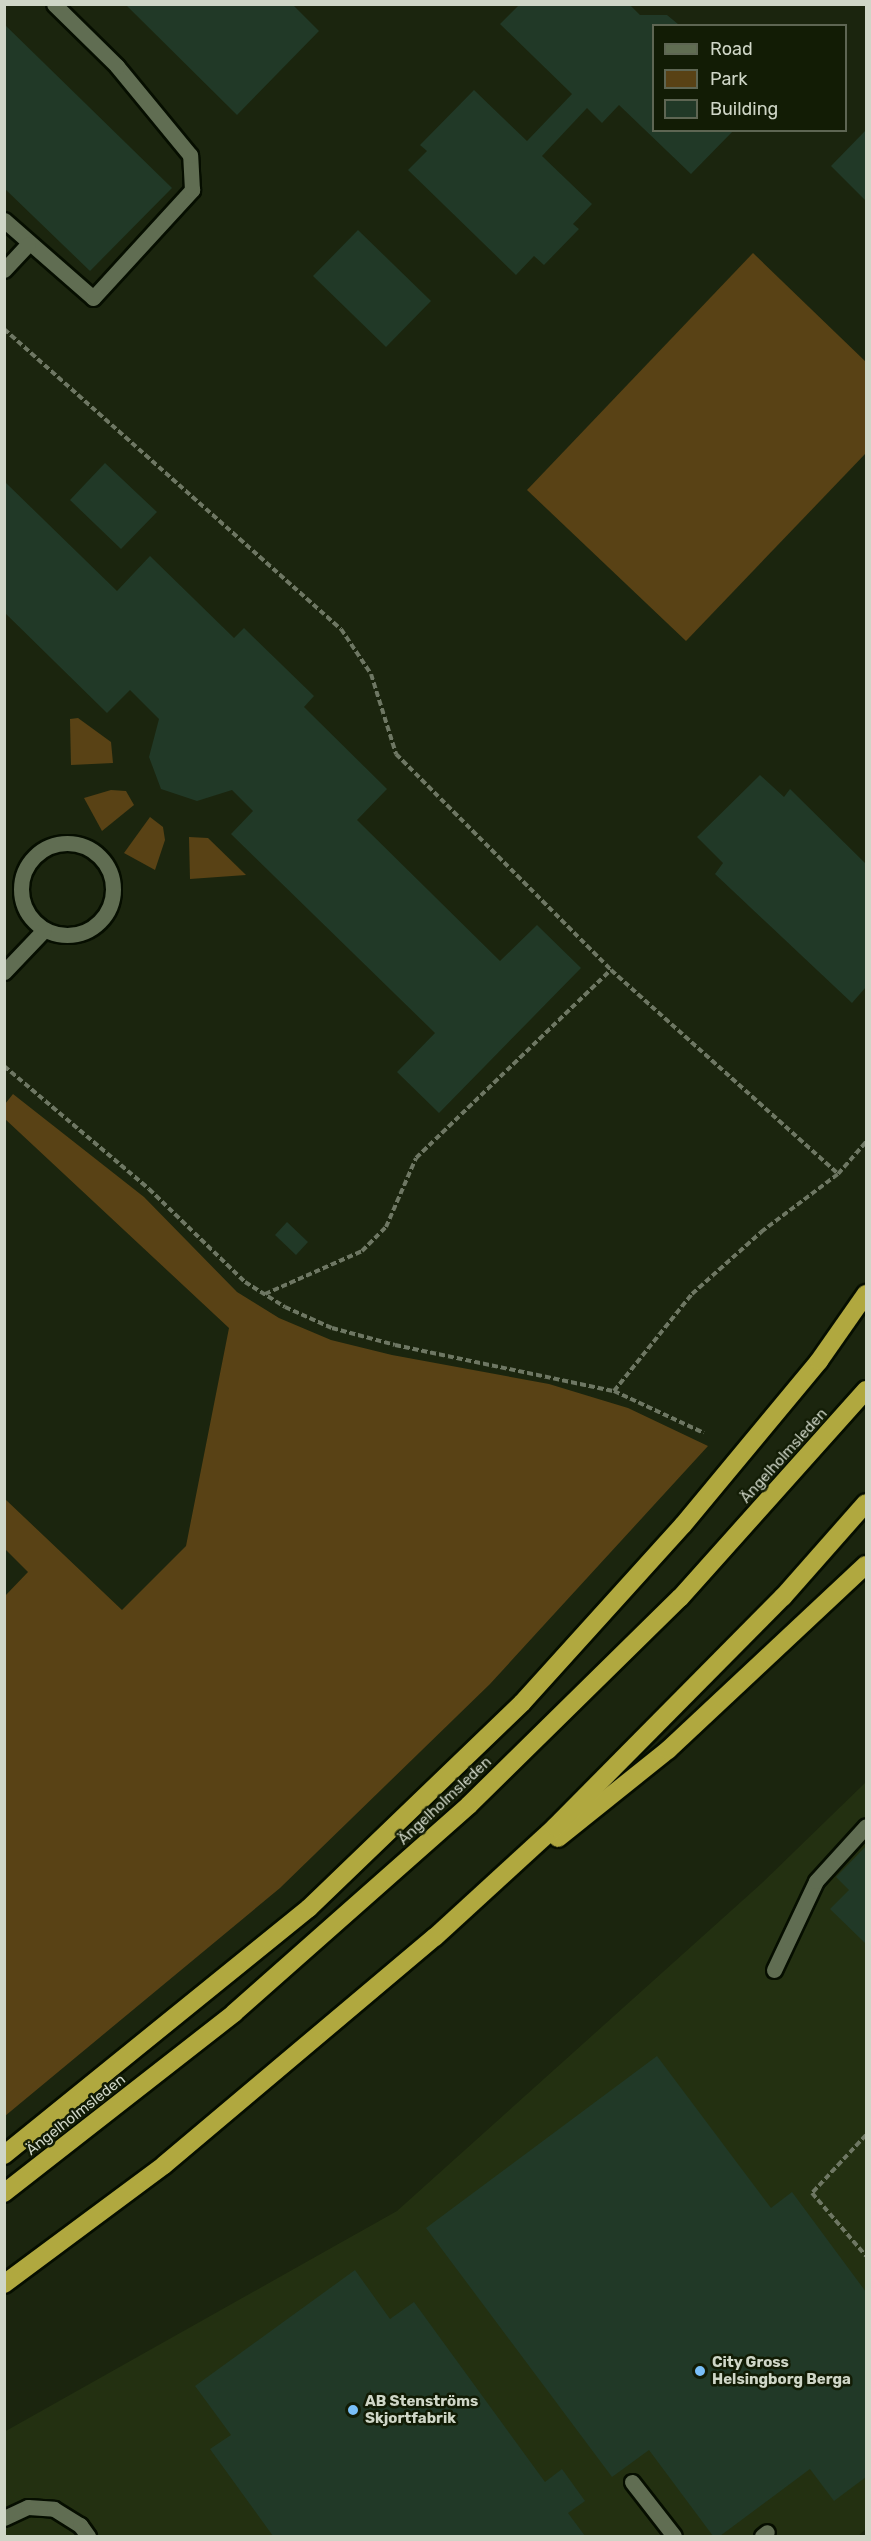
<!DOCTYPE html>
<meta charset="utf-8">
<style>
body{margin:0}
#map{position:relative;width:871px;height:2541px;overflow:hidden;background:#1b250e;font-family:Rubik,sans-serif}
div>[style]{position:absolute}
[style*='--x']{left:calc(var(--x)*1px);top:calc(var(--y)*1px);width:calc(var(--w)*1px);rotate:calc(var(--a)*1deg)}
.built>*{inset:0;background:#233011}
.green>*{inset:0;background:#594215}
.building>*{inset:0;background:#213927}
.path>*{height:4px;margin-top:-2px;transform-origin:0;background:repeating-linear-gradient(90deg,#6e7763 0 6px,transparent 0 9px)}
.roads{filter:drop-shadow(2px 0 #060e00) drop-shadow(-2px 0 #060e00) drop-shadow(0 2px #060e00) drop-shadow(0 -2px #060e00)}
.minor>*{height:15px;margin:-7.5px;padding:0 7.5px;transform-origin:7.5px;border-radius:7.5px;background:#606d52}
.minor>.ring{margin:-7.5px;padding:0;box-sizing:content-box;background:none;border:15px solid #606d52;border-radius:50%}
.highway>*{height:18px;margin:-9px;padding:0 9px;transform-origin:9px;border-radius:9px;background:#b0a83f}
.dots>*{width:16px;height:16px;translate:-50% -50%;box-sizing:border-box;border:3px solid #121c05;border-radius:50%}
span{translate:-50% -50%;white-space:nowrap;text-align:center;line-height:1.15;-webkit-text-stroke:5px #121c05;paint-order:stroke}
.street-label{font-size:15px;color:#cfd6c7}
.poi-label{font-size:15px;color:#cfd6c7;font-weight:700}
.left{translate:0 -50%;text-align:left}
.frame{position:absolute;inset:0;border:6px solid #cfd6c7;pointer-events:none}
.legend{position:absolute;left:652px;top:24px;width:195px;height:108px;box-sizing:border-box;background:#121c05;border:2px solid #5e6653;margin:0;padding:8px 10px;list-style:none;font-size:18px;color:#cfd6c7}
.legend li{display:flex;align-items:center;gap:12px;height:30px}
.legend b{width:30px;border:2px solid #5e6653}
</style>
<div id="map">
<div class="built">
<i style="clip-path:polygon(866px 1782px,866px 2529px,858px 2536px,5px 2536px,4px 2432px,397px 2211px,762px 1883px)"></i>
</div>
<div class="green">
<i style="clip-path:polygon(753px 253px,866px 362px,866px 453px,686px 641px,527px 490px)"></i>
<i style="clip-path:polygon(78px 718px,111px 742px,113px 763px,71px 765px,70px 719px)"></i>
<i style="clip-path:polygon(111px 790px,126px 791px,134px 805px,102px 831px,84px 798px)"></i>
<i style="clip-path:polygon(150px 817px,163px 827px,165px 840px,155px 870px,124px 853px)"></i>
<i style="clip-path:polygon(189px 837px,208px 838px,246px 875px,190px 879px)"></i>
<i style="clip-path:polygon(13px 1094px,144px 1197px,237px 1292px,279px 1318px,331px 1340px,392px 1355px,549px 1384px,628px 1408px,708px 1446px,490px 1684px,280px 1888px,5px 2116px,4px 1597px,28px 1572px,5px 1549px,5px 1499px,122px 1610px,186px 1546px,229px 1328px,5px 1119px,5px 1104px)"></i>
</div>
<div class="building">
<i style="clip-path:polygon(125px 4px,292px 4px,319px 31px,237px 115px)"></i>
<i style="clip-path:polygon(520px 4px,629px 4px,640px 15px,667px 15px,678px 24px,654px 26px,654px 130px,734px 130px,691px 174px,619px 105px,602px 123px,587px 108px,542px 156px,592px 204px,573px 224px,579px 229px,544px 265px,534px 256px,516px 275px,408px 170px,427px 151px,420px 145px,474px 90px,527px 141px,572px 94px,500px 24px)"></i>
<i style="clip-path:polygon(4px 24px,172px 188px,90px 271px,4px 188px)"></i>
<i style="clip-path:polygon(866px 130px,866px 201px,831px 166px)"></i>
<i style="clip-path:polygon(358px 230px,431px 301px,386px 347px,313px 276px)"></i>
<i style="clip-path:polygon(105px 463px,157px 512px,121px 549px,70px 500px)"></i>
<i style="clip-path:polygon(4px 481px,117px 591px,150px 556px,234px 638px,244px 628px,314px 696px,304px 707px,387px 789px,357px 820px,500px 961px,537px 925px,581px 968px,439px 1113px,397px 1072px,435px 1033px,231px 834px,253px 811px,232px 790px,197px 801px,161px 789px,149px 757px,159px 719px,130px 690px,107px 713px,4px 612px)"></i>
<i style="clip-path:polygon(760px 775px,784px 797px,790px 789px,866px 864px,866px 987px,852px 1003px,715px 874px,723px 863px,697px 837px)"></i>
<i style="clip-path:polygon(287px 1222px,308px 1242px,296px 1255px,275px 1235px)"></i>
<i style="clip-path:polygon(866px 1846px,866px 1944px,830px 1909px,849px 1890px,836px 1877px)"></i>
<i style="clip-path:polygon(657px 2056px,771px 2208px,792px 2192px,866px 2292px,866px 2477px,834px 2501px,810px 2469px,720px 2536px,713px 2536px,649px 2450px,612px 2477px,426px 2228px)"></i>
<i style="clip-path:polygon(355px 2270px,390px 2319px,414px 2302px,545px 2482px,562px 2469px,585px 2501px,568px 2513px,585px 2536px,273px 2536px,210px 2449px,231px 2435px,195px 2386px)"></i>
</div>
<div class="path">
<i style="--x:4;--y:329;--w:451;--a:41.7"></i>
<i style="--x:341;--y:629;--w:54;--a:56.3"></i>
<i style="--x:371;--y:674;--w:84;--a:72.6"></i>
<i style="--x:396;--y:754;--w:305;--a:45.1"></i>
<i style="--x:611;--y:970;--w:305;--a:41.9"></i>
<i style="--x:4;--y:1066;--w:190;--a:40.3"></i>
<i style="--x:149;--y:1189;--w:134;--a:44.1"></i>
<i style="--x:245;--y:1282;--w:47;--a:32"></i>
<i style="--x:285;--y:1307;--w:51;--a:24.1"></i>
<i style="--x:332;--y:1328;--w:65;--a:15.1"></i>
<i style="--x:395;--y:1345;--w:224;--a:11.9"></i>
<i style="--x:614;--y:1391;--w:99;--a:25"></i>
<i style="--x:265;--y:1294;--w:106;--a:-23.9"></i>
<i style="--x:362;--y:1251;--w:34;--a:-45"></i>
<i style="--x:386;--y:1227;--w:75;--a:-66.5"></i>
<i style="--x:416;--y:1158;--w:271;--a:-44"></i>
<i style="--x:614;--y:1391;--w:124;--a:-51.2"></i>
<i style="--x:692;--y:1294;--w:93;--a:-41.9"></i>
<i style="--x:761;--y:1232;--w:96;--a:-37"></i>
<i style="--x:838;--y:1174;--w:43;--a:-48.8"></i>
<i style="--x:866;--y:2135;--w:79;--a:133"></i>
<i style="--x:812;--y:2193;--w:83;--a:49.4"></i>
</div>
<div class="roads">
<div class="minor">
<i style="--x:4;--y:220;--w:118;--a:41.2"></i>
<i style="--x:93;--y:298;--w:147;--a:-47.5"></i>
<i style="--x:192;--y:190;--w:35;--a:-93"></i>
<i style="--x:190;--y:155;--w:115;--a:-129.4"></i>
<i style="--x:117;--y:66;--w:88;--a:-135.5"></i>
<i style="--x:4;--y:270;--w:35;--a:-47"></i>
<i class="ring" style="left:21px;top:843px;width:77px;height:77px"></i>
<i style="--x:4;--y:972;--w:58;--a:-46.4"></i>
<i style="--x:774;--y:1970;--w:98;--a:-64.7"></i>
<i style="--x:816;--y:1881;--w:74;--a:-47.7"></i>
<i style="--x:632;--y:2482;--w:68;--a:52.1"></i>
<i style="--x:4;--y:2518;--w:26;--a:-25"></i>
<i style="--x:28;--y:2507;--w:26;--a:4"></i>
<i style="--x:54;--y:2509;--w:31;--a:32"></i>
<i style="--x:80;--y:2525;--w:14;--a:54"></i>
<i style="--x:762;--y:2536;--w:6;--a:-39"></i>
</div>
<div class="highway">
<i style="--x:558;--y:1838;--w:141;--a:-38.7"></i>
<i style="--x:668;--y:1750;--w:271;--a:-43.1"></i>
<i style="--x:4;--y:2155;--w:392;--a:-39"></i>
<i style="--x:309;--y:1908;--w:296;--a:-43.9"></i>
<i style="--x:522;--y:1703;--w:240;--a:-47.9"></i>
<i style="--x:683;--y:1525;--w:213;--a:-50.3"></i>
<i style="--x:819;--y:1361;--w:82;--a:-55"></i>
<i style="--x:4;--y:2193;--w:292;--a:-38"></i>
<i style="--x:234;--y:2013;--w:314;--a:-41.5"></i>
<i style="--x:469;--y:1805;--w:296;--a:-44.5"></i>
<i style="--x:680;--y:1598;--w:279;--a:-48.2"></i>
<i style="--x:4;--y:2284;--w:199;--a:-36.6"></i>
<i style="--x:164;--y:2165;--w:354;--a:-40.1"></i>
<i style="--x:435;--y:1937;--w:163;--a:-42.5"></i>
<i style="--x:555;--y:1827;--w:324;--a:-45.3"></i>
<i style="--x:783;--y:1597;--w:125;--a:-48.6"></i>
</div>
</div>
<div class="dots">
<i style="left:700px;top:2371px;background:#79bff8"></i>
<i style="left:353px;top:2410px;background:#79bff8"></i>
</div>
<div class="street-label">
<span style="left:784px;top:1456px;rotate:-48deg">Ängelholmsleden</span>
<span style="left:445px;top:1801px;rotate:-43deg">Ängelholmsleden</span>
<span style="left:76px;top:2115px;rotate:-38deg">Ängelholmsleden</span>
</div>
<div class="poi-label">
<span class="left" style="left:712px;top:2371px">City Gross<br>Helsingborg Berga</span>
<span class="left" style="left:365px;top:2410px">AB Stenströms<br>Skjortfabrik</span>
</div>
<div class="frame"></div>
<ul class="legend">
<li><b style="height:8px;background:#606d52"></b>Road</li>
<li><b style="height:16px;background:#594215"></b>Park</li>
<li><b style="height:16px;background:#213927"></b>Building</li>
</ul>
</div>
